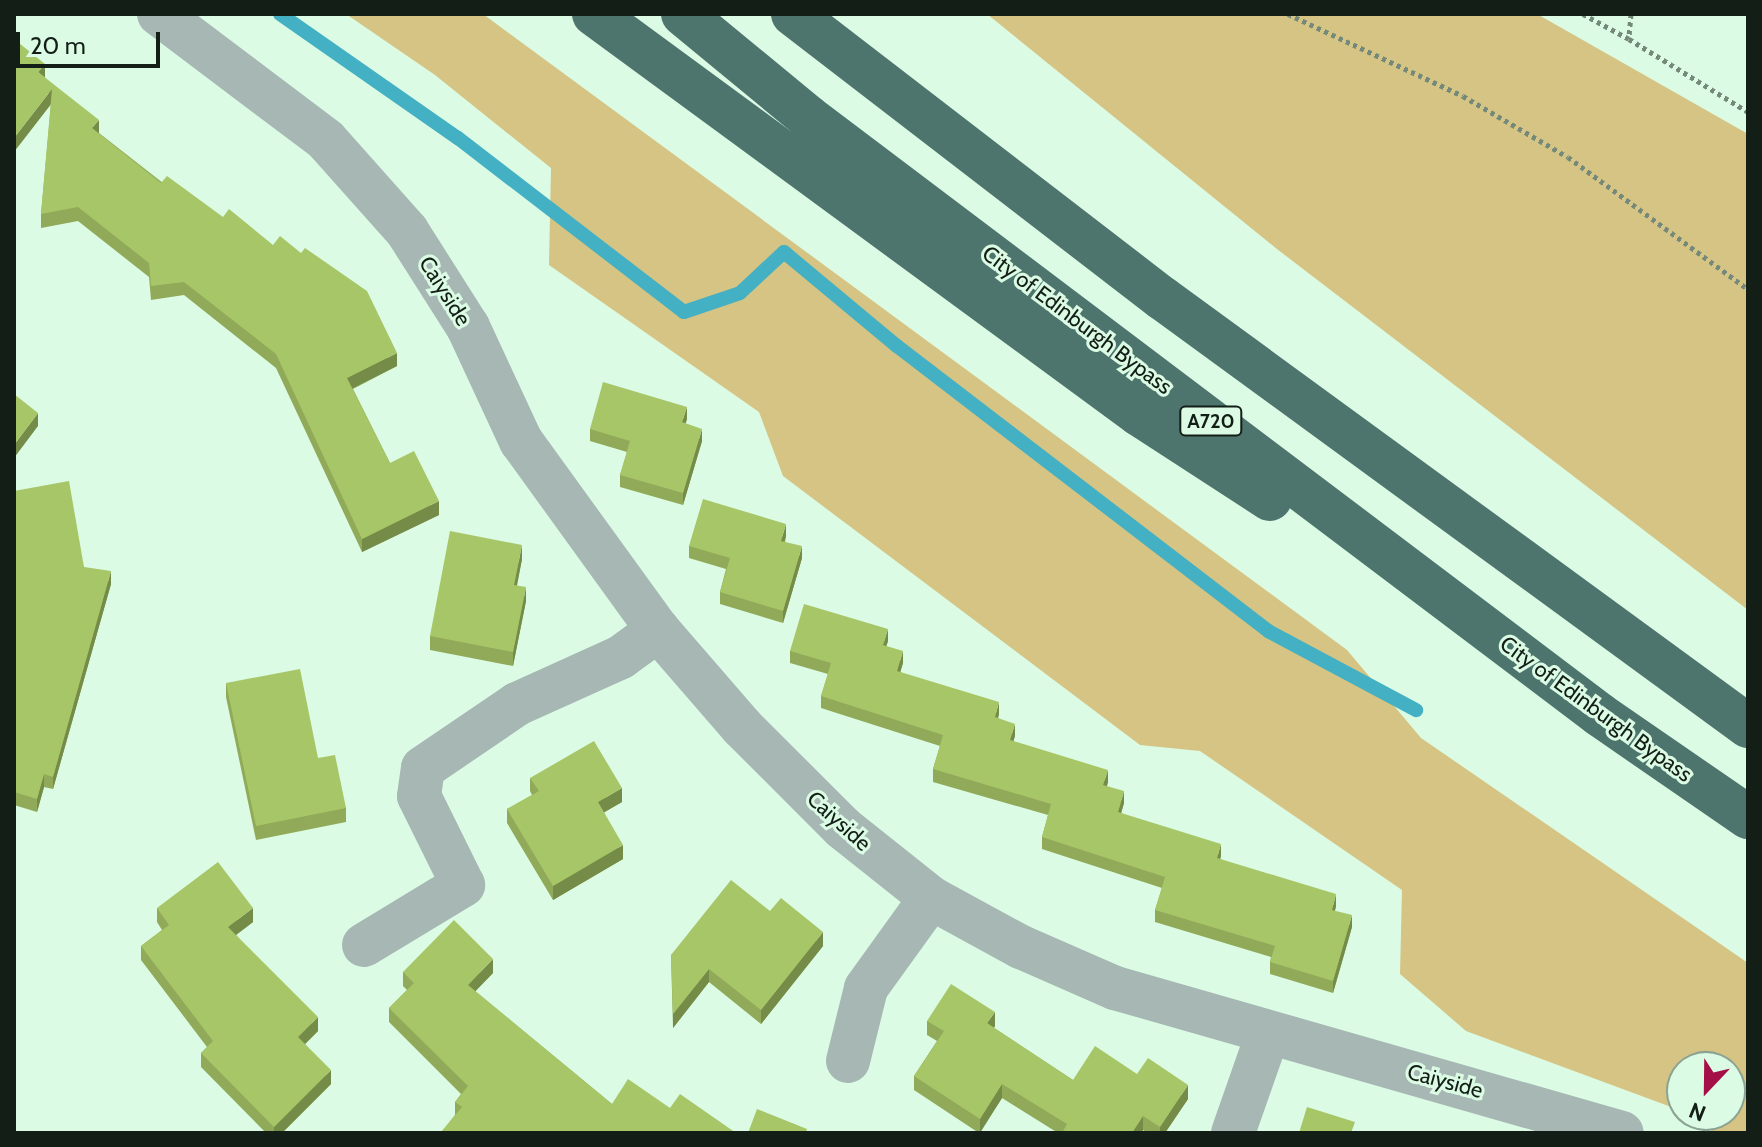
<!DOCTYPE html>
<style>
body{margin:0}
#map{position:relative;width:1762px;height:1147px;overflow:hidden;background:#dbfbe4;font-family:Cabin,sans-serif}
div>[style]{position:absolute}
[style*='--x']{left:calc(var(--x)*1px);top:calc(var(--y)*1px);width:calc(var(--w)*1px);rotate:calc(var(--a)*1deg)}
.green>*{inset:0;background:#d5c483}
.stream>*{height:14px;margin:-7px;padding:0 7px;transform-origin:7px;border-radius:7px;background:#43b0c4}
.path>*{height:5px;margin-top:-2.5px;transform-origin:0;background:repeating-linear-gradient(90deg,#74897a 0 4px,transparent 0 8px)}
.street>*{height:44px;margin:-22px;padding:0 22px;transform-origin:22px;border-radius:22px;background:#a6b7b4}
.highway>*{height:44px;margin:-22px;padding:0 22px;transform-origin:22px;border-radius:22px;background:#4e746e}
.wall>*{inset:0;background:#90aa59}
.shaded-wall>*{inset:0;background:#758b48}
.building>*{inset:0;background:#a7c667}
span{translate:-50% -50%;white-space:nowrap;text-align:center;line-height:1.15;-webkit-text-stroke:6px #dbfbe4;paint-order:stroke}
.shield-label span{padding:2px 6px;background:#dbfbe4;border:2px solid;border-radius:6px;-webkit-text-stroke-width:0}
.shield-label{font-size:20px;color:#131e16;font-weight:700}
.street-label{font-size:22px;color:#131e16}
.frame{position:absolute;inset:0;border:16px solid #131e16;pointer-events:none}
.north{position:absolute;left:1666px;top:1051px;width:80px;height:80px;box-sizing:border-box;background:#dbfbe4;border:2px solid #8ba392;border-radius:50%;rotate:202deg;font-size:22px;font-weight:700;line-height:32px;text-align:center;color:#131e16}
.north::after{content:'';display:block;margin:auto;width:28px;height:36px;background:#a50f48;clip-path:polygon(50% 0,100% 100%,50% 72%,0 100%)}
.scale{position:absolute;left:16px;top:32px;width:144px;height:36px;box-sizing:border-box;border:4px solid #131e16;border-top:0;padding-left:10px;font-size:24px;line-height:28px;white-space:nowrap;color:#131e16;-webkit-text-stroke:6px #dbfbe4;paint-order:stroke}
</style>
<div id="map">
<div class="green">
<i style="clip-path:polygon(346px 14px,483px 14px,1347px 650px,1421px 738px,1748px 963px,1748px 1133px,1715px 1133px,1688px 1115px,1730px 1115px,1730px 1067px,1682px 1067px,1682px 1111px,1466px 1031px,1400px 974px,1402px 890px,1200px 751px,1140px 745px,783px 476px,759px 412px,549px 265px,551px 168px,435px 75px)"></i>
<i style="clip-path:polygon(987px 14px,1537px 14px,1748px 134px,1748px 610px,1277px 249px)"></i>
</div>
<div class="stream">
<i style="--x:280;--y:14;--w:217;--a:34.9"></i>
<i style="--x:458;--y:138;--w:285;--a:37.6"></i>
<i style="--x:684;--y:312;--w:59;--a:-18.7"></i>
<i style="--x:740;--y:293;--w:60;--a:-43"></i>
<i style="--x:784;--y:252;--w:147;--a:39.8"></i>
<i style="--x:897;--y:346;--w:468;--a:37.5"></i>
<i style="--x:1268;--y:631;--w:168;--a:28.1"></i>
</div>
<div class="path">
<i style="--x:1288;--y:14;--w:193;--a:25.1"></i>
<i style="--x:1463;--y:96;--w:121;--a:30.2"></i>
<i style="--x:1568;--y:157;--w:223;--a:36.3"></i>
<i style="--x:1583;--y:14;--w:52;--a:28.5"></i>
<i style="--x:1631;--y:14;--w:25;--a:95"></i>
<i style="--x:1629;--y:39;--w:140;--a:31.5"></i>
</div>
<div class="street">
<i style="--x:159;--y:14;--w:209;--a:37"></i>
<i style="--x:326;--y:140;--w:122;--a:48.3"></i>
<i style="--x:407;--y:231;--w:114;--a:57.6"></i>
<i style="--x:468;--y:327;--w:126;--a:65.1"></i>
<i style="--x:521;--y:441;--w:233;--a:54.1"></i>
<i style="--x:658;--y:630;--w:128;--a:49.1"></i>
<i style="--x:742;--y:727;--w:143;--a:45"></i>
<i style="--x:843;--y:828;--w:112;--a:38.5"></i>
<i style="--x:931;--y:898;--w:102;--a:28.6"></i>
<i style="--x:1021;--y:947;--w:103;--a:23.6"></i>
<i style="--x:1115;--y:988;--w:527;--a:15.96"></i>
<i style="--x:364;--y:945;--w:116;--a:-31.2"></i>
<i style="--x:463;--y:885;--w:99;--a:-116.3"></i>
<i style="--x:419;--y:796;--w:28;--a:-82"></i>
<i style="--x:423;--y:768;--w:114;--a:-34.2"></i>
<i style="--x:517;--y:704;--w:114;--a:-24.3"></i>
<i style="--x:621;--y:657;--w:46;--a:-36.1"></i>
<i style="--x:848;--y:1061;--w:75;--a:-76.1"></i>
<i style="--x:866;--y:988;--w:111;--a:-54.2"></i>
<i style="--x:1233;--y:1133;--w:106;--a:-70.7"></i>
</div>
<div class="highway">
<i style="--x:594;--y:14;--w:676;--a:36.28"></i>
<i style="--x:1139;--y:414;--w:156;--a:33"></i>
<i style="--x:683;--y:14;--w:162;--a:39.5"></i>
<i style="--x:808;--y:117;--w:992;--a:37.05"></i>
<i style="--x:1600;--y:715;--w:180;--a:34.6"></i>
<i style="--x:793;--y:14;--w:466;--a:37.6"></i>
<i style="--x:1162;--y:298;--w:726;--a:36.14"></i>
</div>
<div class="wall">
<i style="clip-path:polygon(45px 78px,99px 133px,397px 366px,353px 389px,390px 463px,439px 515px,362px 552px,276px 368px,184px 295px,151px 300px,149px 277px,78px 221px,41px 228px,41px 214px,51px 105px)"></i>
<i style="clip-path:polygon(687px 419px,685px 424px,702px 441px,683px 505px,620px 487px,620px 475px,627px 452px,590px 441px,590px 429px)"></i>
<i style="clip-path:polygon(14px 491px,84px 567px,111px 584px,53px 789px,44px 787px,37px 812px,14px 805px)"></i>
<i style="clip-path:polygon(786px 536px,785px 542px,802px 558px,783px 623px,720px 604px,720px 592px,726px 569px,689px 558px,689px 546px)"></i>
<i style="clip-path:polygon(522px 559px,517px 586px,526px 601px,513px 666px,430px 650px,430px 636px)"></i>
<i style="clip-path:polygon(888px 641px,886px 646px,903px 663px,900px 672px,999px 714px,998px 718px,1015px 736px,1013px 741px,1108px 782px,1107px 786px,1124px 803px,1121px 813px,1221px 856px,1220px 859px,1336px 906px,1335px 911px,1352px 927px,1333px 993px,1270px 974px,1270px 962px,1271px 957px,1155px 922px,1155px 910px,1162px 888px,1042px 849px,1042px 837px,1048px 815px,933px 782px,933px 769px,940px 746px,821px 708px,821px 696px,828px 674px,790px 663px,790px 651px)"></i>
<i style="clip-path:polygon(226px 683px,318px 758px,346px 808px,346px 822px,256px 840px,226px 697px)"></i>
<i style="clip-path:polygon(530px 778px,622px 802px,604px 812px,623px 859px,553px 900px,507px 823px,507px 809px,532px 795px,530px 791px)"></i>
<i style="clip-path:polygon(157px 908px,253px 922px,236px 935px,318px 1031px,305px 1044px,331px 1084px,282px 1133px,266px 1133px,201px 1067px,201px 1053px,207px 1047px,141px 960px,141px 946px,162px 930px,157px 922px)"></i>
<i style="clip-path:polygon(770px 911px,823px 946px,761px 1024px,709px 982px,673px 1028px,671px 955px)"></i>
<i style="clip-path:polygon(403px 972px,493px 973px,475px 991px,612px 1104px,670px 1108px,736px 1133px,441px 1133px,455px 1115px,455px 1102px,461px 1094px,389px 1022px,389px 1008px,407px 990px,403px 986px)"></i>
<i style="clip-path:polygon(927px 1021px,995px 1026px,994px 1028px,1073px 1080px,1137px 1074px,1188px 1099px,1165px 1133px,1148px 1133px,1143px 1130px,1141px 1133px,1058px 1133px,1002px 1098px,979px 1133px,914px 1090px,914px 1076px,937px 1041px,927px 1035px)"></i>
</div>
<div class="shaded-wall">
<i style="clip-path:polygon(45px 64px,45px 78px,38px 72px)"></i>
<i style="clip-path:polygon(52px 89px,52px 103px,14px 152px,14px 138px)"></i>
<i style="clip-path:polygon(99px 120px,99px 134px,92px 128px)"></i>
<i style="clip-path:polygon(397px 353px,397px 366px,347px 391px,347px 378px)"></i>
<i style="clip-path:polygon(687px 407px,687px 419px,682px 435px,682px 422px)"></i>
<i style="clip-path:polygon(38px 413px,38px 426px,14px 458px,14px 445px)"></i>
<i style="clip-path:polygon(702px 429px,702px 441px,683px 505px,683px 493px)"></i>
<i style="clip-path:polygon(439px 501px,439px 515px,362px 552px,362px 539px)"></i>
<i style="clip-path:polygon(786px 524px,786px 536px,781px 553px,781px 541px)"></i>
<i style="clip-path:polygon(522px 545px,522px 559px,514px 599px,514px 585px)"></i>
<i style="clip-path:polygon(802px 546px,802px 558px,783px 623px,783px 611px)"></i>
<i style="clip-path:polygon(111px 571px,111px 584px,53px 789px,53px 777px)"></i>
<i style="clip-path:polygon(526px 587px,526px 601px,513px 666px,513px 652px)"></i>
<i style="clip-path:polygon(888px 629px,888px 641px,883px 657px,883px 645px)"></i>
<i style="clip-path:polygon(903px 651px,903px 663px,897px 683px,897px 671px)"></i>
<i style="clip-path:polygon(999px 702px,999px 714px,995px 729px,995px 717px)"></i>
<i style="clip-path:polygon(1015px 724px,1015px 736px,1010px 752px,1010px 740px)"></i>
<i style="clip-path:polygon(1108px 770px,1108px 782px,1103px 797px,1103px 785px)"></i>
<i style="clip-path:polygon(44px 774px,44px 787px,37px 812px,37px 799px)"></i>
<i style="clip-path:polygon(622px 788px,622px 802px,598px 816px,598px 802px)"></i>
<i style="clip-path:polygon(1124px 791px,1124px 803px,1118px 824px,1118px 812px)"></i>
<i style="clip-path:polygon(1221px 844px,1221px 856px,1217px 870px,1217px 858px)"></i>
<i style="clip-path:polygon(623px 845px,623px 859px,553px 900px,553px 886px)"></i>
<i style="clip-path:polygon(1336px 894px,1336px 906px,1332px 922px,1332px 910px)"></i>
<i style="clip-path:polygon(253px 908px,253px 922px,228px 941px,228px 927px)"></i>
<i style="clip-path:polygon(1352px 915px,1352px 927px,1333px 993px,1333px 981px)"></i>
<i style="clip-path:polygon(823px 932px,823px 946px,761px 1024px,761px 1010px)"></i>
<i style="clip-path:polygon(493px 959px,493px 973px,468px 999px,468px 985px)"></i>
<i style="clip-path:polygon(709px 969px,709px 982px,673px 1028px,673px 1014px)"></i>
<i style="clip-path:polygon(995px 1012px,995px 1026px,987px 1037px,987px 1023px)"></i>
<i style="clip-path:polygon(318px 1017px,318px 1031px,298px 1051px,298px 1037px)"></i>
<i style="clip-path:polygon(331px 1070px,331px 1084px,282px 1133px,274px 1133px,274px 1127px)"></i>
<i style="clip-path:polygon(1002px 1084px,1002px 1098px,980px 1133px,980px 1119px)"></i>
<i style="clip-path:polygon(1188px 1085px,1188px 1099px,1165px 1133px,1160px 1133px,1160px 1127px)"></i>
<i style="clip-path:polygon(1143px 1116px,1143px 1130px,1141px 1133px,1132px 1133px)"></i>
</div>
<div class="building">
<i style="clip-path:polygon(14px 39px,45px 64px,38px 72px,99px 120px,92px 128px,161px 183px,167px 176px,223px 217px,229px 209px,273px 245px,280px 236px,301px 253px,305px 248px,367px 291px,397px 353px,347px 378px,390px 463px,414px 451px,439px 501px,362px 539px,276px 354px,184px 282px,151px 286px,149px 263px,78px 207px,41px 214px,52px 89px,14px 138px)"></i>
<i style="clip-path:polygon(603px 382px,687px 407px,682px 422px,702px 429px,683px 493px,620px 475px,630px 441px,590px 429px)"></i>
<i style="clip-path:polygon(14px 394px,38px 413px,14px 445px)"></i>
<i style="clip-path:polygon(69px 481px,84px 567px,111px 571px,53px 777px,44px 774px,37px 799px,14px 792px,14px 491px)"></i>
<i style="clip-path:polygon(703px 499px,786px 524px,781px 541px,802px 546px,783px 611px,720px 592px,730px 558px,689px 546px)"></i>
<i style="clip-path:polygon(450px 531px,522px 545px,514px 585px,526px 587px,513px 652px,430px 636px)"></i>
<i style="clip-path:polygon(804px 604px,888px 629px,883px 645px,903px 651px,897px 671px,999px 702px,995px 717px,1015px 724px,1010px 740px,1108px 770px,1103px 785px,1124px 791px,1118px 812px,1221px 844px,1217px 858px,1336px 894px,1332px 910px,1352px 915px,1333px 981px,1270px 962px,1275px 946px,1155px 910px,1165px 877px,1042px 837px,1051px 804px,933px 769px,943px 735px,821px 696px,831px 663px,790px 651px)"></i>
<i style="clip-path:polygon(300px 669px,318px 758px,335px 755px,346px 808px,256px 826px,226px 683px)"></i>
<i style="clip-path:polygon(594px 741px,622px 788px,598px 802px,623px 845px,553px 886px,507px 809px,539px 791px,530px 778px)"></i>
<i style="clip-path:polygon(218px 862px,253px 908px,228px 927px,318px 1017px,298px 1037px,331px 1070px,274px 1127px,201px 1053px,213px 1041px,141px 946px,169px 925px,157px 908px)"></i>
<i style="clip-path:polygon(731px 880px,770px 911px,781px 898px,823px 932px,761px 1010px,709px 969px,673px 1014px,671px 955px)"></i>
<i style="clip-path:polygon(454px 920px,493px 959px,468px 985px,612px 1104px,628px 1079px,670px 1108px,680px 1094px,736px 1133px,442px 1133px,441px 1132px,462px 1107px,455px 1102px,468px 1086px,389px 1008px,414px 983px,403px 972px)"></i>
<i style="clip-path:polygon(951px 984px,995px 1012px,987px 1023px,1073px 1080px,1095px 1046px,1137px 1074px,1148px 1058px,1188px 1085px,1160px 1127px,1143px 1116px,1132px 1133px,1062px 1133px,1067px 1124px,1002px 1084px,980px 1119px,914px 1076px,944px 1031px,927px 1021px)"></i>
<i style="clip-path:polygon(1307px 1107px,1355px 1122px,1351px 1133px,1299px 1133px)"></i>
<i style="clip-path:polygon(757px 1109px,807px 1129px,806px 1133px,748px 1133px)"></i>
</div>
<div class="shield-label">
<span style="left:1211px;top:421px">A720</span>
</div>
<div class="street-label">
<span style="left:445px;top:291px;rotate:58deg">Caiyside</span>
<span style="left:1077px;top:320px;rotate:37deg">City of Edinburgh Bypass</span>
<span style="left:1596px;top:709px;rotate:36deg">City of Edinburgh Bypass</span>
<span style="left:839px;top:821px;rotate:42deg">Caiyside</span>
<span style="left:1445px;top:1081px;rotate:15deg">Caiyside</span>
</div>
<div class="frame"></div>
<div class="north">N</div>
<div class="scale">20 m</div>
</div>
